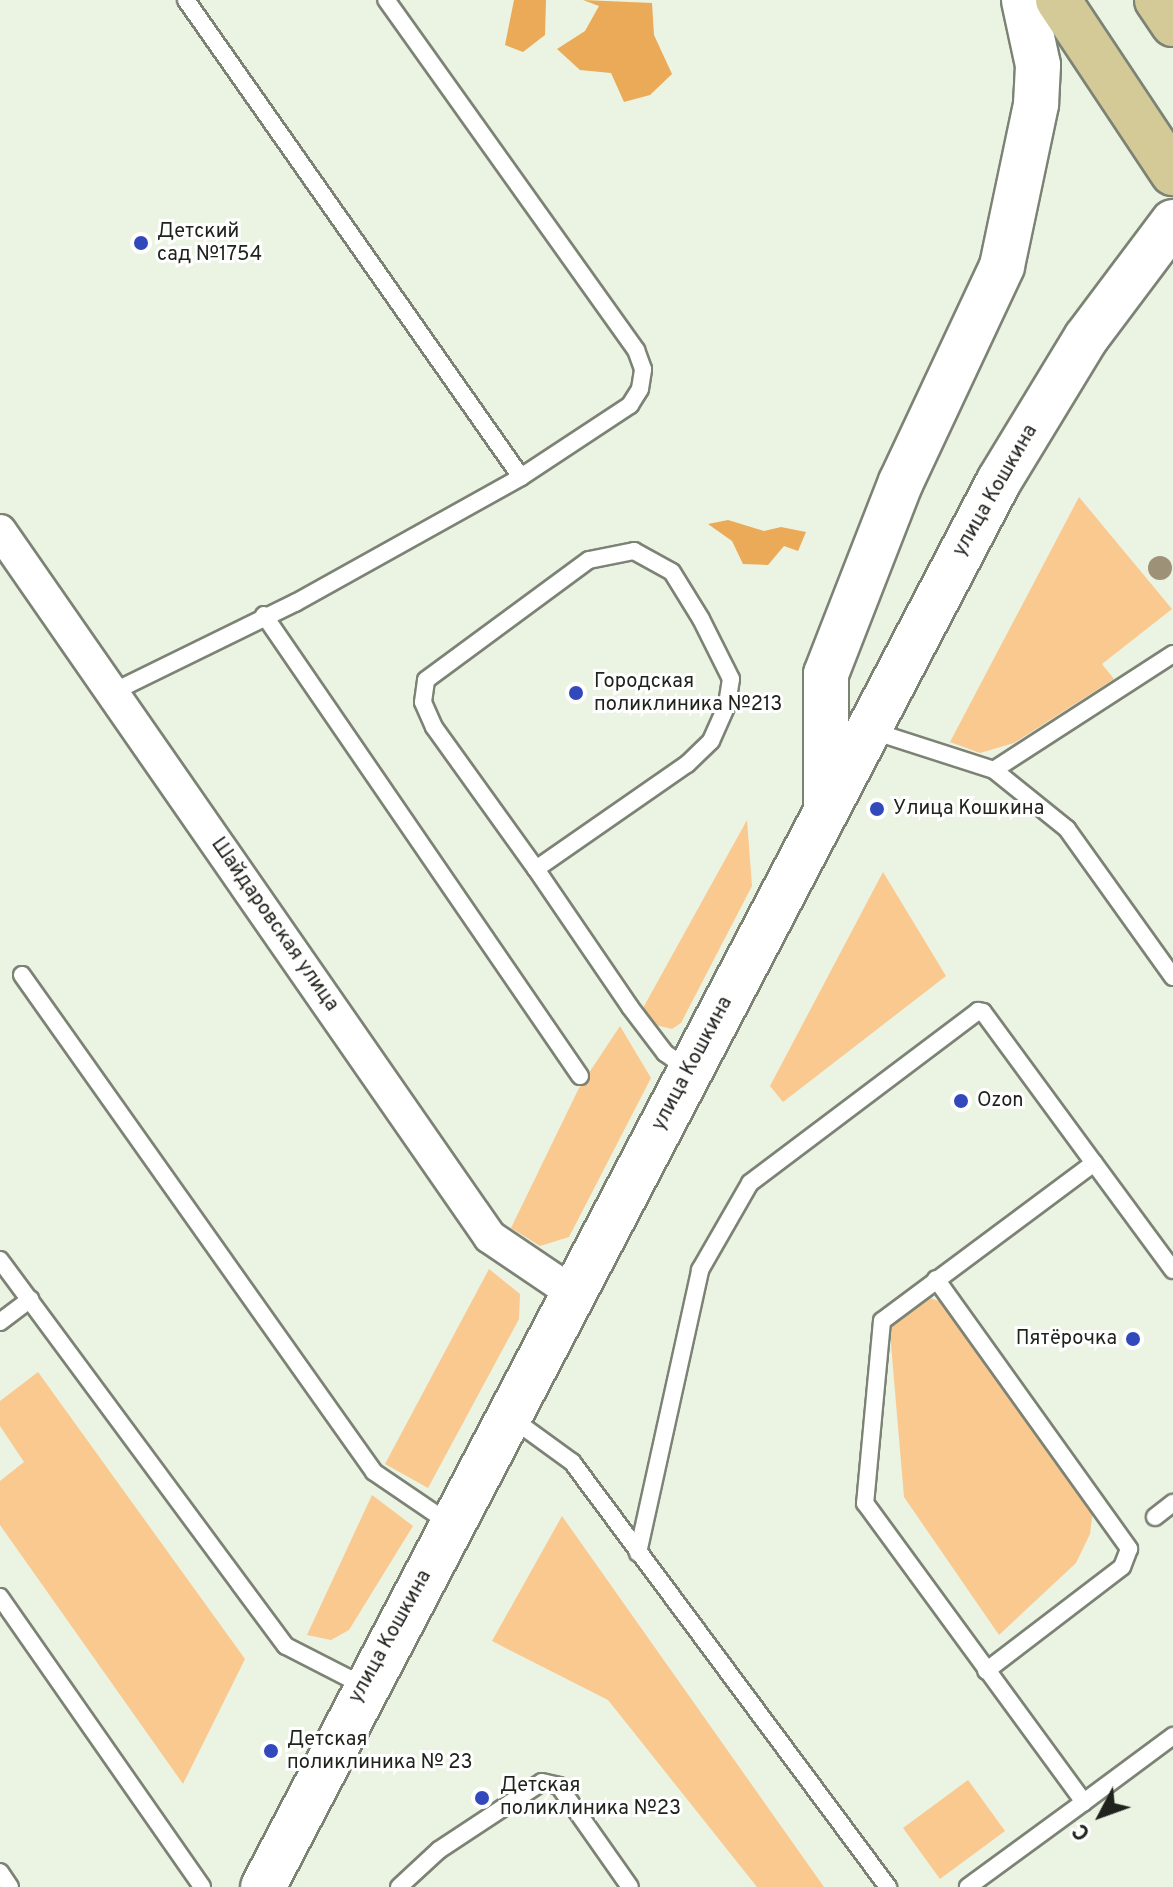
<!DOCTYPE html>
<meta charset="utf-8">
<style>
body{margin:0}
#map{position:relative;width:1173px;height:1887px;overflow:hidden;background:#ebf3e3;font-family:Overpass,sans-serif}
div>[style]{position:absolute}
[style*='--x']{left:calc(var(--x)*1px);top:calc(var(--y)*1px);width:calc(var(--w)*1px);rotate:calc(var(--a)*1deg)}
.green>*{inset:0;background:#fac990}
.forest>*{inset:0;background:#eaaa57}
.roads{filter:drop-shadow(2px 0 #7c8375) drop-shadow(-2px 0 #7c8375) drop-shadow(0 2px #7c8375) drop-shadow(0 -2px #7c8375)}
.service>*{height:16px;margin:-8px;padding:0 8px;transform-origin:8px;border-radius:8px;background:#fff}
.minor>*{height:32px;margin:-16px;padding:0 16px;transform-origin:16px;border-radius:16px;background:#fff}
.secondary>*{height:44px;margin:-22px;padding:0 22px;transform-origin:22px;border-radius:22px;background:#fff}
.primary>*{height:44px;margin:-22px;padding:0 22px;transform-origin:22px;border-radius:22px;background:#d4ca97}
.trees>*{width:24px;height:24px;margin:-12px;border-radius:50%;background:#9d9277}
.dots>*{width:22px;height:22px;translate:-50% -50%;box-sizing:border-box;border:4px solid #fff;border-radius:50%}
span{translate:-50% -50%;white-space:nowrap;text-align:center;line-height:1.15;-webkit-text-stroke:6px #fff;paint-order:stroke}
.poi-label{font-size:20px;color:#20231d}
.left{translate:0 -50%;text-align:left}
.right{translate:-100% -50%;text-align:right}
.street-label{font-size:20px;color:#20231d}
.north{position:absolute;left:1061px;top:1775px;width:80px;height:80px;-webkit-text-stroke:6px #fff;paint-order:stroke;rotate:229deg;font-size:22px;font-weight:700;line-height:32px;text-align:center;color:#20231d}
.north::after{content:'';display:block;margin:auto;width:28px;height:36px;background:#20231d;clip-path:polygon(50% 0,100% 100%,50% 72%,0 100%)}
</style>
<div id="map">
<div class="green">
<i style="clip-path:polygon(1079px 497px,1172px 609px,1102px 664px,1114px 679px,1014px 743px,980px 753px,950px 742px)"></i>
<i style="clip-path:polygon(747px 820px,752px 886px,681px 1023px,672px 1029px,651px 1024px,643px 1008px)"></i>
<i style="clip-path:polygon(883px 872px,946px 976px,783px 1102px,770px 1086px)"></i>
<i style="clip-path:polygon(620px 1026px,651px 1078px,569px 1237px,540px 1246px,511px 1228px,579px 1088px)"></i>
<i style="clip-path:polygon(489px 1269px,520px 1294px,519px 1319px,428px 1488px,385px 1464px)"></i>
<i style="clip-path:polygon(926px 1297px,943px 1302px,1093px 1510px,1090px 1534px,1076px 1563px,999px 1635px,904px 1497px,889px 1321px)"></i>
<i style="clip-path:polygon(38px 1372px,245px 1659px,183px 1784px,0 1525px,0 1481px,24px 1462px,0 1426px,0 1401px)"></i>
<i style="clip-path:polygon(372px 1495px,413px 1526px,349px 1630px,331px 1640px,307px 1635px)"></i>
<i style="clip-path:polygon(562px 1516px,824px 1887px,757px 1887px,608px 1700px,492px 1641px)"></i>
<i style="clip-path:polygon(968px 1780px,1005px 1831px,940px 1879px,903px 1828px)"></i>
</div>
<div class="forest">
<i style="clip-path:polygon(514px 0,546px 0,545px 35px,523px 52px,505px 45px)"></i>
<i style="clip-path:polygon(583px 0,652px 3px,654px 35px,672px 74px,650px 95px,624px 102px,611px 73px,580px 70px,557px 49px,585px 31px,599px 6px)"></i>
<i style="clip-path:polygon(728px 520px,764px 531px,781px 527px,806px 532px,798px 551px,784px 546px,768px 565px,743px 564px,732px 541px,708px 524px)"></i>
</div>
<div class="roads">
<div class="service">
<i style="--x:186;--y:0;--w:583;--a:54.92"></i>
<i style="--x:264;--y:615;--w:559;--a:55.57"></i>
<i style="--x:1173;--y:654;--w:213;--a:147.1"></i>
<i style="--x:994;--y:770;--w:94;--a:38.9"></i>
<i style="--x:1067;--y:829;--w:182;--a:54.4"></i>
<i style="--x:111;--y:693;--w:205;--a:-26.1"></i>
<i style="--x:295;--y:603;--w:259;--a:-29.1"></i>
<i style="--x:521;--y:477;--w:131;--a:-33.4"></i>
<i style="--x:630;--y:405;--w:19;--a:-58"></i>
<i style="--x:640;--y:389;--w:20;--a:-81"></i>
<i style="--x:643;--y:369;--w:20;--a:-110"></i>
<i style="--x:636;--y:350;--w:430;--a:-125.5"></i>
<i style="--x:870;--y:730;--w:130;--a:17.9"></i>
<i style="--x:536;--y:869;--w:175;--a:-125.7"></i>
<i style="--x:434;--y:727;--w:27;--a:-114"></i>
<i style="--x:423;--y:702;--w:22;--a:-82"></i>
<i style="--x:426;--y:680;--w:202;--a:-36.4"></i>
<i style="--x:589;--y:560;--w:46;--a:-11.3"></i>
<i style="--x:634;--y:551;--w:43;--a:28.9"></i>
<i style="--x:672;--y:572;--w:55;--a:58.3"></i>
<i style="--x:701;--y:619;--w:67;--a:63.4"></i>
<i style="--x:731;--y:679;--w:26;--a:99"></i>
<i style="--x:727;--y:705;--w:39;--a:114"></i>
<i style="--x:711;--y:741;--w:33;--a:136"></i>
<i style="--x:687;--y:764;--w:184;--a:145.2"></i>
<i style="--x:536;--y:869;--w:167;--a:55.7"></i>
<i style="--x:630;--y:1007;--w:58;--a:52.7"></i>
<i style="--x:665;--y:1053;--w:29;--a:35"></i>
<i style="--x:22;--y:975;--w:609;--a:54.69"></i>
<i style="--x:374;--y:1472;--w:94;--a:34.2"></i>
<i style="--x:1094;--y:1163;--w:133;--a:53.6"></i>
<i style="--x:0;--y:1260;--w:480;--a:53.5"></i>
<i style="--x:286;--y:1646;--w:88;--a:27.1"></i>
<i style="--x:936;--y:1279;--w:332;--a:54.4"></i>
<i style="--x:1129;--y:1549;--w:19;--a:111"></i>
<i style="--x:1122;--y:1567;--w:171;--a:142.6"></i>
<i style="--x:0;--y:1322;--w:38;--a:-37"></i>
<i style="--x:510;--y:1417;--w:77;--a:36"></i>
<i style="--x:572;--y:1462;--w:530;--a:53.37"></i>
<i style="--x:1155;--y:1517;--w:23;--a:-38"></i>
<i style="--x:638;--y:1553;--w:290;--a:-77.6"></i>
<i style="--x:700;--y:1270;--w:100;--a:-60.1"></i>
<i style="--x:750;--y:1183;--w:286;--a:-37"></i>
<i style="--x:978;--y:1011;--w:5;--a:11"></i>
<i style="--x:983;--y:1012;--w:187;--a:53.7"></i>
<i style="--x:1094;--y:1163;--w:264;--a:143.3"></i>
<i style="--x:882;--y:1321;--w:183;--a:95.3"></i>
<i style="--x:865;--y:1503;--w:371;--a:53.8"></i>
<i style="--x:1084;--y:1802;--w:144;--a:143.8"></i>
<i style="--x:0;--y:1597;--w:353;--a:55.1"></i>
<i style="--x:1084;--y:1802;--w:111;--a:-36.6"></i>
<i style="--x:0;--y:1872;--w:18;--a:56"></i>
<i style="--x:399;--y:1887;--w:54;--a:-42.8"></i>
<i style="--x:439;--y:1850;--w:123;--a:-33.4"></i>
<i style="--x:542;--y:1782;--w:17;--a:13"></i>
<i style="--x:559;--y:1786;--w:123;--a:54.9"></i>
</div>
<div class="minor">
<i style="--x:0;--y:531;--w:859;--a:55.24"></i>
<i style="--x:490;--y:1237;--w:100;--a:34"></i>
</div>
<div class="secondary">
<i style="--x:826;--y:804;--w:130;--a:-90"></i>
<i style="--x:826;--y:674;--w:206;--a:-68.7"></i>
<i style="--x:901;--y:482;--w:238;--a:-64.9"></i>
<i style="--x:1002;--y:266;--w:166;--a:-78.1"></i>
<i style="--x:1036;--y:104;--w:39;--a:-87"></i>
<i style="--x:1038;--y:65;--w:66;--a:-102.2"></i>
<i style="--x:263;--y:1887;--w:1587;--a:-62.37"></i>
<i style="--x:999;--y:481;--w:167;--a:-58.7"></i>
<i style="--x:1086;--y:338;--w:145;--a:-53.1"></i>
</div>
<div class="primary">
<i style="--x:1058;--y:0;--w:208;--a:56.4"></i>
<i style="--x:1157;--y:0;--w:29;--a:56"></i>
</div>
</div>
<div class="trees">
<i style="left:1160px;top:568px"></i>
</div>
<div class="dots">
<i style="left:141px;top:243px;background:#3249bb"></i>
<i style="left:576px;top:693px;background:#3249bb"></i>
<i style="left:877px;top:809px;background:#3249bb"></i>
<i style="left:961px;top:1101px;background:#3249bb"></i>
<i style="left:1133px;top:1339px;background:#3249bb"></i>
<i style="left:271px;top:1751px;background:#3249bb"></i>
<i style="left:482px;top:1798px;background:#3249bb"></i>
</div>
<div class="poi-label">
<span class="left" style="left:157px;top:244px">Детский<br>сад №1754</span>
<span class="left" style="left:594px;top:694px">Городская<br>поликлиника №213</span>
<span class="left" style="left:893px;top:809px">Улица Кошкина</span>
<span class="left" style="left:977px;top:1101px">Ozon</span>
<span class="right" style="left:1117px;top:1339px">Пятёрочка</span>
<span class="left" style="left:287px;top:1752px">Детская<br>поликлиника № 23</span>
<span class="left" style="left:500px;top:1798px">Детская<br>поликлиника №23</span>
</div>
<div class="street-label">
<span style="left:996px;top:491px;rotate:-60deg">улица Кошкина</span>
<span style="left:274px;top:925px;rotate:55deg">Шайдаровская улица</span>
<span style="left:693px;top:1064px;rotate:-62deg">улица Кошкина</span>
<span style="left:391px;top:1637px;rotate:-61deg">улица Кошкина</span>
</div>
<div class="north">С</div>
</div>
